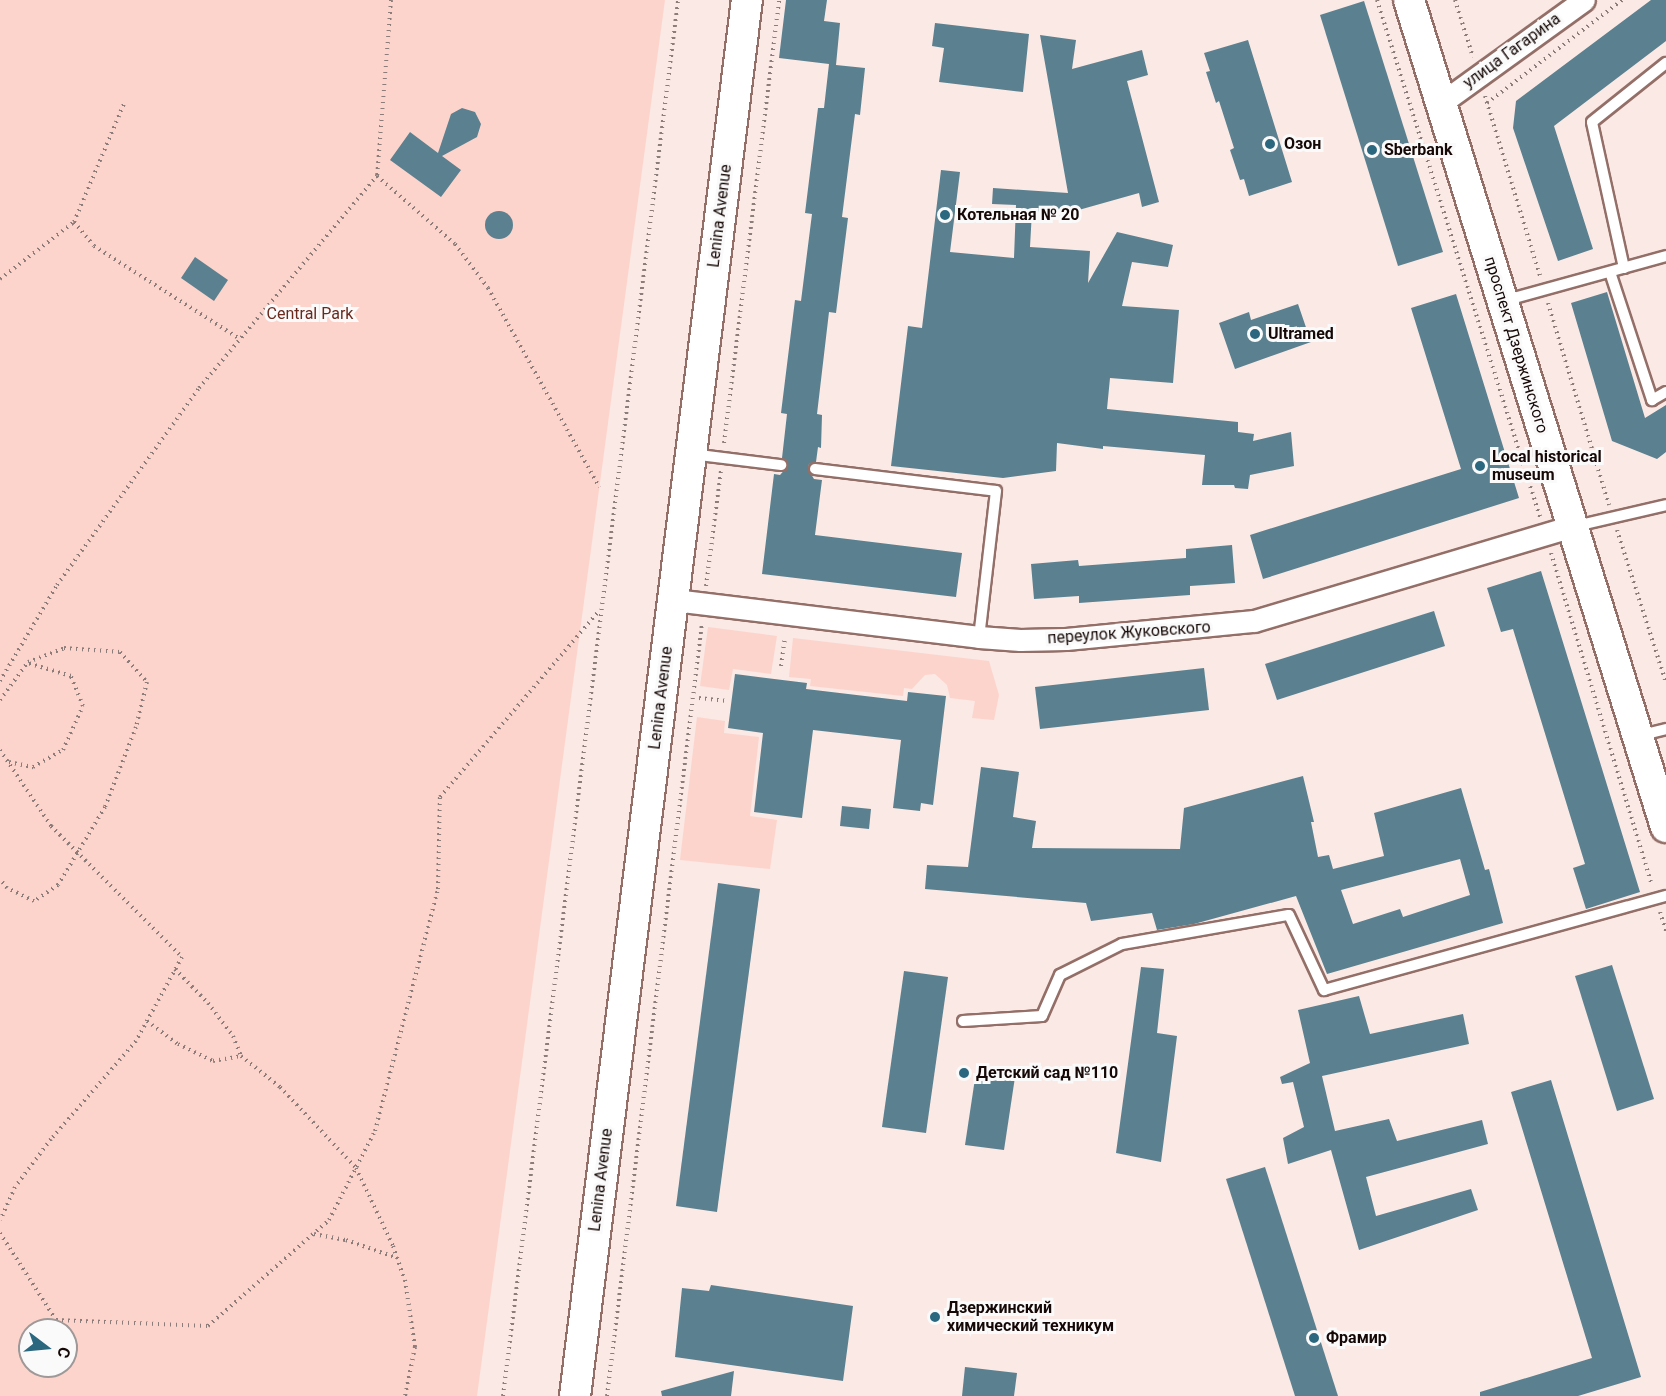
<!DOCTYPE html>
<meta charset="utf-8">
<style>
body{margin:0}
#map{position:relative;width:1666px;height:1396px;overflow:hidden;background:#fae9e5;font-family:Roboto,sans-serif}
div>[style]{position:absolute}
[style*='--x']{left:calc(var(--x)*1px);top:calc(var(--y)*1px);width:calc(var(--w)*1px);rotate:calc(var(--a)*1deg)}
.green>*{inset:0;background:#fdd4cc}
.building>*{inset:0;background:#5b808f}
.round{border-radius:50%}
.path>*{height:4px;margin-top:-2px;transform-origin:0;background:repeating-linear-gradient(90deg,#8c7d7a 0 1.5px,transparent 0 6px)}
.roads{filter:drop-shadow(2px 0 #936f68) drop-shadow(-2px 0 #936f68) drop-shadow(0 2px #936f68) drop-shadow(0 -2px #936f68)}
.lane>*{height:10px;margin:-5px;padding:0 5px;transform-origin:5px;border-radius:5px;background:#fff}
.street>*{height:21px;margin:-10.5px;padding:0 10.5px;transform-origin:10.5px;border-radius:10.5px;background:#fff}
.secondary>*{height:30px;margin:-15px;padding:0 15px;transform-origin:15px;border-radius:15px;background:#fff}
.dots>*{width:16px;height:16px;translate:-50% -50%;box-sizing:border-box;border:3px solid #fafafa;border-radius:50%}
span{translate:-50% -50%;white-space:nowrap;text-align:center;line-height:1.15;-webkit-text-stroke:6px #fafafa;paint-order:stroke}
.street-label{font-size:16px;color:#150806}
.poi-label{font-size:16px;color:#150806;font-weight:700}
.left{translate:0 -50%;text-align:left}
.park-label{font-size:16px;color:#6b291e}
.north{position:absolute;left:18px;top:1318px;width:60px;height:60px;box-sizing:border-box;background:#fafafa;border:2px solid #9e9998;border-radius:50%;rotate:106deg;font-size:16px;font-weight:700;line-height:24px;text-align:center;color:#150806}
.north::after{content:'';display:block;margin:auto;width:21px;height:27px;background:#2b687f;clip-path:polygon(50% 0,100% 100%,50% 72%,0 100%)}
</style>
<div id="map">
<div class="green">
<i style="clip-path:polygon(evenodd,0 0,665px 0,477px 1396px,0 1396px,0 0,30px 1330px,66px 1330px,66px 1366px,30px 1366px,30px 1330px)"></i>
<i style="clip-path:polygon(708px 627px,777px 636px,771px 674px,733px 669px,729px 690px,700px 686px)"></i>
<i style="clip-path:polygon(793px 638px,989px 661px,999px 695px,994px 720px,972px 718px,975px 701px,950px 698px,947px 685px,935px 674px,925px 675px,912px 689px,904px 688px,903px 696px,810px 686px,811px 679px,789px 677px)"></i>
<i style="clip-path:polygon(697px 717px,725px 721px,724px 733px,759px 737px,750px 816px,777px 820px,770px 869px,680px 860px)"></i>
</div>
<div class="building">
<i style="clip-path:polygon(786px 0,827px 0,824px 21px,840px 23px,836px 65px,865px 68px,860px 115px,855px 114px,842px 217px,848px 218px,836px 313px,829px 312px,817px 414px,822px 415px,821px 448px,818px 447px,816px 462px,809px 464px,808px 469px,814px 479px,822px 480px,815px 535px,962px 553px,956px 597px,762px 574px,774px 474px,780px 475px,788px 466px,788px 462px,782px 458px,787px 414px,781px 413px,795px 300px,801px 301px,812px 214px,805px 213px,818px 108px,824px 108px,829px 64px,779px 58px)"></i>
<i style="clip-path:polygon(1651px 0,1666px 0,1666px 41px,1554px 126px,1593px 249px,1558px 261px,1513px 128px,1516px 101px)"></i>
<i style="clip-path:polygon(1364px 1px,1443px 252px,1398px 266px,1320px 15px)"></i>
<i style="clip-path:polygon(935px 23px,1029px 34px,1023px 92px,939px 82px,944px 48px,932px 46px)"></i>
<i style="clip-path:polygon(1040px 35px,1076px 40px,1072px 69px,1142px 50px,1148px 75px,1127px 81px,1159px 202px,1142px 207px,1139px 193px,1068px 213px,1032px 211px,1030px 247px,1090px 251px,1088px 283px,1117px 232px,1173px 245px,1168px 267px,1132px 262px,1122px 306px,1179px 310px,1173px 383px,1110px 378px,1107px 409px,1238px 422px,1238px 432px,1254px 434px,1253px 441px,1291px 432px,1294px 466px,1250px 475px,1248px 489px,1235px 488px,1234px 485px,1202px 485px,1205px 455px,1103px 446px,1103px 449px,1057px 443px,1056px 471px,1003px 478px,891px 466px,908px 326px,922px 328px,941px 170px,960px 172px,950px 252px,1014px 258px,1016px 205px,992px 204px,993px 188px,1068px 193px)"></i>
<i style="clip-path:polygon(1248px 40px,1292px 182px,1249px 196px,1244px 179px,1240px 180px,1230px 150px,1234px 148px,1219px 101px,1216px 103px,1206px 72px,1210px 71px,1204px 53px)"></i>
<i style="clip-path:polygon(462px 108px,475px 112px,481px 124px,477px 137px,442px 156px,461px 170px,441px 197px,390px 160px,410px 132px,438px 153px,451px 114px)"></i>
<i class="round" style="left:485px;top:211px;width:28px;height:28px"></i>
<i style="clip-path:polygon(195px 257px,228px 280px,214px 301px,181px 278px)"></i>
<i style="clip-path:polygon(1607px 292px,1645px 418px,1666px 405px,1666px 452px,1657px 459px,1612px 441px,1571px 303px)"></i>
<i style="clip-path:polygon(1456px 294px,1519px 498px,1263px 579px,1250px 535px,1461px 469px,1411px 308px)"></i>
<i style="clip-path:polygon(1298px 304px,1311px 342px,1235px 369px,1219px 323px,1249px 312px,1251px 320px)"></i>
<i style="clip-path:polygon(1232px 545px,1235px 583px,1190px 586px,1190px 595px,1079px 603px,1079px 596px,1034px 599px,1031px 564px,1078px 560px,1079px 566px,1186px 558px,1186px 549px)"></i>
<i style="clip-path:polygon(1541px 571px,1640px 892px,1586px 909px,1573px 868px,1585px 864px,1513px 629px,1501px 632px,1487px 588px)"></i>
<i style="clip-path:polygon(1434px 611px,1445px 646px,1277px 700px,1265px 664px)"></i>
<i style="clip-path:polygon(1204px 668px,1209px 710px,1040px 729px,1035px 687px)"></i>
<i style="clip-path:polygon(735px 674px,807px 683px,806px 689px,907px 701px,908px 692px,946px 696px,933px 805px,921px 803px,920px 811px,893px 808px,901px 740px,813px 730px,802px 818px,754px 812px,763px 733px,728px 728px)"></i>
<i style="clip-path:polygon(evenodd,981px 767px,1019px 772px,1013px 817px,1036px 821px,1032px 848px,1180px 849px,1184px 808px,1303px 776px,1314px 822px,1311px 822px,1318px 857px,1329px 855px,1333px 869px,1384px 856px,1374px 813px,1461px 788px,1485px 870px,1489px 869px,1503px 923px,1327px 974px,1296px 896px,1194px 924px,1157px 930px,1152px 913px,1091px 921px,1086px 903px,925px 889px,927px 865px,968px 867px,981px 767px,1460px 859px,1470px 895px,1403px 917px,1400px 909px,1353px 924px,1341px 890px,1460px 859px)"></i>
<i style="clip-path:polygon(842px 806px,871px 809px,869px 829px,840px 826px)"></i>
<i style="clip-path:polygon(718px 883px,760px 889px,717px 1212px,676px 1206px)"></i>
<i style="clip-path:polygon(1612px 965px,1654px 1099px,1617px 1111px,1575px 976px)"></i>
<i style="clip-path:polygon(1141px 967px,1164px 969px,1157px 1033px,1177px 1036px,1161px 1162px,1116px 1153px)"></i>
<i style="clip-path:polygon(904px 971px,948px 977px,926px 1133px,882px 1127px)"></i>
<i style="clip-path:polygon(1359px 996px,1370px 1034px,1463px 1014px,1469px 1044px,1322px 1076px,1335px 1131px,1389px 1119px,1397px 1141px,1482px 1120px,1488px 1144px,1366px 1177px,1376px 1216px,1471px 1189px,1478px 1210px,1359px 1250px,1331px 1150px,1288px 1164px,1283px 1138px,1304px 1127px,1293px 1082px,1282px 1084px,1280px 1077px,1310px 1063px,1298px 1010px)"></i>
<i style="clip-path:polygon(976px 1072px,1015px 1077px,1004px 1150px,965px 1145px)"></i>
<i style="clip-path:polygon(1551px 1080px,1641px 1377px,1578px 1396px,1480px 1396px,1480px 1392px,1592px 1358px,1511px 1092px)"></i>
<i style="clip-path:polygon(1265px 1167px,1338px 1396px,1295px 1396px,1226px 1179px)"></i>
<i style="clip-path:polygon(711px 1285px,853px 1306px,843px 1381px,675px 1357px,682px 1288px,709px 1291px)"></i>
<i style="clip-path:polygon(965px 1367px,1017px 1373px,1014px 1396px,962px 1396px)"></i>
<i style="clip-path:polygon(734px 1371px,731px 1396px,662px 1396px,661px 1391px)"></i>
</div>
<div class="path">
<i style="--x:391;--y:0;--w:177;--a:94.5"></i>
<i style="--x:377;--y:176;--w:103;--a:41.1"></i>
<i style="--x:455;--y:244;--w:55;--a:53.1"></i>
<i style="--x:488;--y:288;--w:228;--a:60.8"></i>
<i style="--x:1377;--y:0;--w:542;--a:72.5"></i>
<i style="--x:1455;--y:0;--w:60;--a:72.5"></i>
<i style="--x:1485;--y:96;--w:188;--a:73"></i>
<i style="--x:1487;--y:103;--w:170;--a:-37.3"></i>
<i style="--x:74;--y:222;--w:31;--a:50"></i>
<i style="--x:94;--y:246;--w:173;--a:32.5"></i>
<i style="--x:0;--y:279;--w:93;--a:-37.6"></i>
<i style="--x:74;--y:222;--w:131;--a:-67.1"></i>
<i style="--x:1548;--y:303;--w:211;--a:73.2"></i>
<i style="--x:724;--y:443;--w:446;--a:-82.9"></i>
<i style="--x:1617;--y:530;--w:161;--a:72.2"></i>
<i style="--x:1551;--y:553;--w:347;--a:73.1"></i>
<i style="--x:706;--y:586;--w:116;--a:-82.6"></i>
<i style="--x:781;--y:666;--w:27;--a:-82"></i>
<i style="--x:0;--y:681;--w:112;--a:-59.3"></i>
<i style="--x:57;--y:585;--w:243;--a:-54.2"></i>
<i style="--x:199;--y:388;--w:277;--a:-50"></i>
<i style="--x:699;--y:698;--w:28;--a:6"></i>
<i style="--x:0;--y:700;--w:47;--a:-53.6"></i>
<i style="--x:28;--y:662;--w:39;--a:-21"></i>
<i style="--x:64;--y:648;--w:56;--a:4.1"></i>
<i style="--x:120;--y:652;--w:40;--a:48"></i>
<i style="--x:147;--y:682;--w:46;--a:103.7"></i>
<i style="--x:136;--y:727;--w:86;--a:111.2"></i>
<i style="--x:105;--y:807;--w:91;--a:121.1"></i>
<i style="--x:58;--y:885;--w:29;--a:146"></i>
<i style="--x:34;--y:901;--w:30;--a:-154"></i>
<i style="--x:7;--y:888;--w:11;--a:-128"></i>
<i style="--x:0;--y:750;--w:92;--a:56.1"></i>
<i style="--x:51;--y:826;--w:185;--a:45"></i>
<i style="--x:182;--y:957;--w:96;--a:118.7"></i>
<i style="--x:136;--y:1041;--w:130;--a:130.9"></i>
<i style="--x:51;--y:1139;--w:60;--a:126.9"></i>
<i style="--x:15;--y:1187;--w:36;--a:114"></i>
<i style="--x:9;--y:762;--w:25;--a:12"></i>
<i style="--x:33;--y:767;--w:34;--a:-30"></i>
<i style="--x:63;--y:750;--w:48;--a:-65.6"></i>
<i style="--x:83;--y:706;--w:32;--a:-112"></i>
<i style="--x:71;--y:676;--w:45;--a:-163.2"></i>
<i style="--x:1660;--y:912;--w:20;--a:72"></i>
<i style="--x:175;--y:969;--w:47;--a:45.9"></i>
<i style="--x:208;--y:1003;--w:41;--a:52.9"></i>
<i style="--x:233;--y:1036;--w:22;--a:68"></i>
<i style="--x:241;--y:1056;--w:50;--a:38.5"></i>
<i style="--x:280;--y:1087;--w:111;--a:46.8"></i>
<i style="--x:356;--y:1168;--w:86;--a:64.6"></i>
<i style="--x:393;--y:1246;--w:36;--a:71"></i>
<i style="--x:405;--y:1280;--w:68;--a:81.5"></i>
<i style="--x:415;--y:1347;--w:50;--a:101.5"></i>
<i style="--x:147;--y:1021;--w:39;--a:37"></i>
<i style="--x:178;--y:1044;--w:39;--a:26"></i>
<i style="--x:213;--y:1061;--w:28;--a:-10"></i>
<i style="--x:0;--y:1233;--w:103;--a:57.2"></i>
<i style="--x:56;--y:1320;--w:152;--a:2.3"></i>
<i style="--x:208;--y:1326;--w:161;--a:-41.2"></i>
<i style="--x:329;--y:1220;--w:100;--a:-62.7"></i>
<i style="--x:375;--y:1131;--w:250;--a:-75.4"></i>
<i style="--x:438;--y:889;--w:92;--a:-88.8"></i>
<i style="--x:440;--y:797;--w:245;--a:-49.5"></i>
<i style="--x:314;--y:1234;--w:33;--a:11"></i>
<i style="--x:346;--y:1240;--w:54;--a:19.4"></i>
<i style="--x:503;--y:1396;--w:1407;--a:-82.85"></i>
<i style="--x:607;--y:1396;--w:779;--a:-82.99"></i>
</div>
<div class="roads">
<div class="lane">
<i style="--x:1624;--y:268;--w:149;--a:-102.4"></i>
<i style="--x:1592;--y:122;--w:95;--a:-38.6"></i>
<i style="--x:1610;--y:272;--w:135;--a:71.8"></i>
<i style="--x:1652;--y:400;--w:16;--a:-30"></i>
<i style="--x:1503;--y:301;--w:169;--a:-15.4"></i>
<i style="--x:691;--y:454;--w:91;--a:7"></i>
<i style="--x:815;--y:469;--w:182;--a:6.9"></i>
<i style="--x:996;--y:491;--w:147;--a:96.6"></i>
<i style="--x:1576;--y:526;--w:92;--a:-13.1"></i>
<i style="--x:1638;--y:736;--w:29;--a:-14"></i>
<i style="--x:963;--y:1021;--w:79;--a:-3.6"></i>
<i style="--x:1042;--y:1016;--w:45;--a:-66.3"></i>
<i style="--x:1060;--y:975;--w:69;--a:-26.6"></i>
<i style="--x:1122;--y:944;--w:169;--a:-9.9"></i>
<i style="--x:1289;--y:915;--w:83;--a:65"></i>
<i style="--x:1324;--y:990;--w:355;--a:-15.4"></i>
</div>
<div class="street">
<i style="--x:1441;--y:103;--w:176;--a:-35.8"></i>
<i style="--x:674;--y:600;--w:307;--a:6.9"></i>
<i style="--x:979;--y:637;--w:41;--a:4.2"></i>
<i style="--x:1020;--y:640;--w:46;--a:-1.2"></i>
<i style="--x:1066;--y:639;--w:189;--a:-5.5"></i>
<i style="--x:1254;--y:621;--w:333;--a:-16.6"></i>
</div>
<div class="secondary">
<i style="--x:1409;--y:0;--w:866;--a:72.74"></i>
<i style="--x:575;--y:1396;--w:1407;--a:-82.98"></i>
</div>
</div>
<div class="dots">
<i style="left:1270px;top:144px;background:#2b687f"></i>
<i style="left:1372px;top:150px;background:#2b687f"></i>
<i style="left:945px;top:215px;background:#2b687f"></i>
<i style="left:1255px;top:334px;background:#2b687f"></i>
<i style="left:1480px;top:466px;background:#2b687f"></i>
<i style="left:964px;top:1073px;background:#2b687f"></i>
<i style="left:935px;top:1317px;background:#2b687f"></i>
<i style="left:1314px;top:1338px;background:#2b687f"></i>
</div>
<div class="street-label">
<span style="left:1512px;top:51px;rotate:-36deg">улица Гагарина</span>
<span style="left:720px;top:216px;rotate:-83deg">Lenina Avenue</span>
<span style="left:1516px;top:345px;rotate:73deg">проспект Дзержинского</span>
<span style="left:1129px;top:633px;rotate:-4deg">переулок Жуковского</span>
<span style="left:661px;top:698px;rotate:-83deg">Lenina Avenue</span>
<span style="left:601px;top:1180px;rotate:-83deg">Lenina Avenue</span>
</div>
<div class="poi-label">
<span class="left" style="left:1284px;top:144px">Озон</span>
<span class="left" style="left:1384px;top:150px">Sberbank</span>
<span class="left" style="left:957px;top:215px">Котельная № 20</span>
<span class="left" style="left:1268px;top:334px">Ultramed</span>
<span class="left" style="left:1492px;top:466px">Local historical<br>museum</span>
<span class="left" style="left:976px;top:1073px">Детский сад №110</span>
<span class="left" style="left:947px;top:1317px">Дзержинский<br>химический техникум</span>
<span class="left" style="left:1326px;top:1338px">Фрамир</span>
</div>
<div class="park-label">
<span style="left:310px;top:314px">Central Park</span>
</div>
<div class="north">С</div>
</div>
